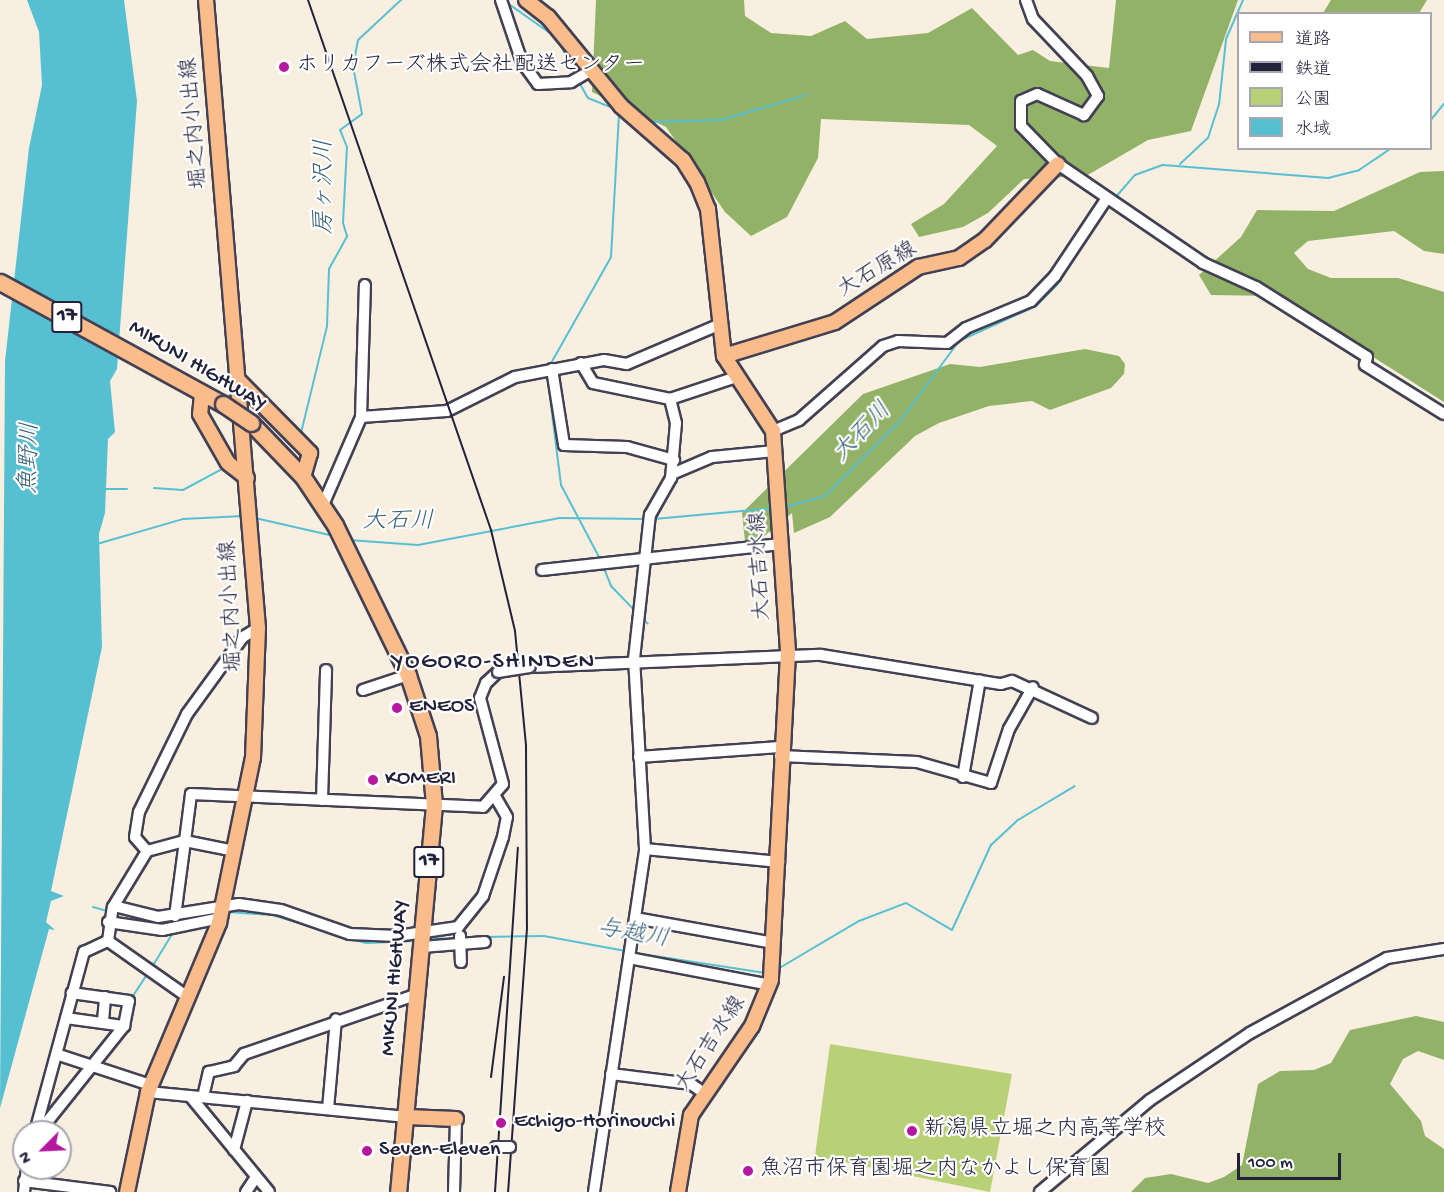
<!DOCTYPE html>
<meta charset="utf-8">
<style>
body{margin:0}
#map{position:relative;width:1444px;height:1192px;overflow:hidden;background:#f8efe0;font-family:"Gochi Hand","Klee One",sans-serif}
div>[style]{position:absolute}
[style*='--x']{left:calc(var(--x)*1px);top:calc(var(--y)*1px);width:calc(var(--w)*1px);rotate:calc(var(--a)*1deg)}
.green>*{inset:0;background:#b9d176}
.forest>*{inset:0;background:#92b367}
.water>*{inset:0;background:#56c0d2}
.stream>*{height:2px;margin:-1px;padding:0 1px;transform-origin:1px;border-radius:1px;background:#56c0d2}
.roads{filter:drop-shadow(2px 0 #424154) drop-shadow(-2px 0 #424154) drop-shadow(0 2px #424154) drop-shadow(0 -2px #424154)}
.minor>*{height:10px;margin:-5px;padding:0 5px;transform-origin:5px;border-radius:5px;background:#fff}
.major>*{height:14px;margin:-7px;padding:0 7px;transform-origin:7px;border-radius:7px;background:#fabc8b}
.highway>*{height:15px;margin:-7.5px;padding:0 7.5px;transform-origin:7.5px;border-radius:7.5px;background:#fabc8b}
.rail>*{height:2px;margin:-1px;padding:0 1px;transform-origin:1px;border-radius:1px;background:#22223b}
.bridges{filter:drop-shadow(2px 0 #424154) drop-shadow(-2px 0 #424154) drop-shadow(0 2px #424154) drop-shadow(0 -2px #424154)}
.minor-bridge>*{height:10px;margin:-5px;padding:0 5px;transform-origin:5px;border-radius:5px;background:#fff}
.highway-bridge>*{height:15px;margin:-7.5px;padding:0 7.5px;transform-origin:7.5px;border-radius:7.5px;background:#fabc8b}
.dots>*{width:16px;height:16px;translate:-50% -50%;box-sizing:border-box;border:3px solid #fff;border-radius:50%}
span{translate:-50% -50%;white-space:nowrap;text-align:center;line-height:1.15;-webkit-text-stroke:4.5px #fff;paint-order:stroke}
.shield-label span{padding:2px 4px;background:#fff;border:2px solid;border-radius:4px;-webkit-text-stroke-width:0}
.shield-label{font-size:21px;color:#22223b;font-weight:700}
.poi-label{font-size:22px;color:#22223b}
.left{translate:0 -50%;text-align:left}
.street-label{font-size:22px;color:#22223b}
.water-label{font-size:24px;color:#376177;font-style:italic}
.neighbourhood-label{font-size:24px;color:#22223b;letter-spacing:1.5px}
.legend{position:absolute;left:1237px;top:12px;width:195px;height:138px;box-sizing:border-box;background:#fff;border:2px solid #a7a7b1;margin:0;padding:8px 10px;list-style:none;font-size:18px;color:#22223b}
.legend li{display:flex;align-items:center;gap:12px;height:30px}
.legend b{width:30px;border:2px solid #a7a7b1}
.north{position:absolute;left:12px;top:1120px;width:60px;height:60px;box-sizing:border-box;background:#fff;border:2px solid #a7a7b1;border-radius:50%;rotate:246deg;font-size:16px;font-weight:700;line-height:24px;text-align:center;color:#22223b}
.north::after{content:'';display:block;margin:auto;width:21px;height:27px;background:#b5179e;clip-path:polygon(50% 0,100% 100%,50% 72%,0 100%)}
.scale{position:absolute;left:1237px;top:1153px;width:104px;height:27px;box-sizing:border-box;border:3px solid #22223b;border-top:0;padding-left:8px;font-size:18px;line-height:21px;white-space:nowrap;color:#22223b;-webkit-text-stroke:4px #fff;paint-order:stroke}
</style>
<div id="map">
<div class="green">
<i style="clip-path:polygon(830px 1044px,1012px 1074px,990px 1192px,815px 1156px)"></i>
</div>
<div class="forest">
<i style="clip-path:polygon(596px 0,744px 0,745px 16px,771px 33px,811px 36px,845px 21px,867px 39px,928px 33px,972px 8px,1018px 55px,1033px 50px,1050px 61px,1109px 68px,1116px 0,1238px 0,1191px 131px,1148px 140px,1086px 176px,1024px 179px,988px 213px,963px 227px,919px 237px,911px 224px,944px 204px,997px 146px,969px 125px,821px 119px,818px 158px,787px 217px,751px 236px,725px 212px,666px 127px,592px 92px)"></i>
<i style="clip-path:polygon(1331px 0,1427px 0,1419px 13px,1323px 13px)"></i>
<i style="clip-path:polygon(1444px 171px,1444px 254px,1424px 251px,1394px 231px,1308px 241px,1294px 253px,1308px 269px,1331px 278px,1398px 278px,1444px 292px,1444px 402px,1277px 296px,1211px 295px,1199px 275px,1241px 237px,1257px 210px,1334px 211px,1420px 172px)"></i>
<i style="clip-path:polygon(1085px 349px,1119px 356px,1125px 364px,1124px 374px,1111px 388px,1050px 410px,1032px 401px,989px 406px,939px 423px,915px 436px,830px 517px,794px 533px,792px 513px,751px 547px,745px 541px,742px 513px,863px 394px,950px 364px,980px 367px)"></i>
<i style="clip-path:polygon(1416px 1016px,1444px 1022px,1444px 1060px,1418px 1051px,1403px 1059px,1390px 1084px,1421px 1121px,1425px 1136px,1444px 1149px,1444px 1192px,1131px 1192px,1145px 1178px,1171px 1174px,1208px 1183px,1224px 1177px,1242px 1165px,1258px 1084px,1280px 1071px,1314px 1070px,1331px 1063px,1350px 1030px)"></i>
</div>
<div class="water">
<i style="clip-path:polygon(27px 0,124px 0,137px 101px,117px 369px,110px 381px,115px 432px,108px 439px,105px 513px,99px 534px,102px 647px,51px 891px,64px 896px,51px 901px,46px 922px,55px 930px,49px 929px,0 1108px,5px 361px,29px 148px,42px 85px,39px 32px)"></i>
</div>
<div class="stream">
<i style="--x:506;--y:2;--w:62;--a:35.2"></i>
<i style="--x:557;--y:38;--w:40;--a:63.4"></i>
<i style="--x:579;--y:82;--w:18;--a:61"></i>
<i style="--x:588;--y:98;--w:29;--a:22"></i>
<i style="--x:1430;--y:121;--w:22;--a:-51"></i>
<i style="--x:648;--y:122;--w:73;--a:-1.6"></i>
<i style="--x:721;--y:120;--w:89;--a:-16.4"></i>
<i style="--x:1180;--y:164;--w:38;--a:-43"></i>
<i style="--x:1208;--y:138;--w:35;--a:-72"></i>
<i style="--x:1219;--y:105;--w:66;--a:-83.9"></i>
<i style="--x:1226;--y:39;--w:43;--a:-66.4"></i>
<i style="--x:1114;--y:199;--w:32;--a:-49"></i>
<i style="--x:1135;--y:175;--w:30;--a:-20"></i>
<i style="--x:1163;--y:165;--w:166;--a:4.5"></i>
<i style="--x:1328;--y:178;--w:32;--a:-14"></i>
<i style="--x:1359;--y:170;--w:40;--a:-34"></i>
<i style="--x:550;--y:365;--w:124;--a:-60.5"></i>
<i style="--x:611;--y:257;--w:145;--a:-86.8"></i>
<i style="--x:547;--y:374;--w:112;--a:82.8"></i>
<i style="--x:561;--y:485;--w:86;--a:62.2"></i>
<i style="--x:301;--y:433;--w:110;--a:-76.3"></i>
<i style="--x:327;--y:326;--w:57;--a:-88"></i>
<i style="--x:329;--y:269;--w:38;--a:-61"></i>
<i style="--x:347;--y:236;--w:14;--a:-107"></i>
<i style="--x:343;--y:223;--w:76;--a:-87"></i>
<i style="--x:347;--y:147;--w:18;--a:-112"></i>
<i style="--x:340;--y:130;--w:27;--a:-36"></i>
<i style="--x:362;--y:114;--w:49;--a:-100.6"></i>
<i style="--x:353;--y:66;--w:26;--a:-79"></i>
<i style="--x:358;--y:40;--w:59;--a:-42.9"></i>
<i style="--x:154;--y:488;--w:29;--a:4"></i>
<i style="--x:183;--y:490;--w:42;--a:-28.4"></i>
<i style="--x:103;--y:489;--w:24;--a:0"></i>
<i style="--x:782;--y:508;--w:45;--a:-15.6"></i>
<i style="--x:825;--y:496;--w:107;--a:-45"></i>
<i style="--x:901;--y:420;--w:98;--a:-53.7"></i>
<i style="--x:959;--y:341;--w:85;--a:-24.4"></i>
<i style="--x:1036;--y:306;--w:30;--a:-45"></i>
<i style="--x:1057;--y:285;--w:97;--a:-56.8"></i>
<i style="--x:255;--y:518;--w:81;--a:12.8"></i>
<i style="--x:654;--y:519;--w:121;--a:-5.2"></i>
<i style="--x:349;--y:540;--w:69;--a:4.1"></i>
<i style="--x:418;--y:545;--w:144;--a:-10.8"></i>
<i style="--x:559;--y:518;--w:87;--a:0.7"></i>
<i style="--x:97;--y:544;--w:90;--a:-16.2"></i>
<i style="--x:183;--y:519;--w:60;--a:-2.9"></i>
<i style="--x:603;--y:566;--w:22;--a:68"></i>
<i style="--x:611;--y:586;--w:36;--a:46"></i>
<i style="--x:642;--y:618;--w:8;--a:45"></i>
<i style="--x:93;--y:907;--w:15;--a:16"></i>
<i style="--x:228;--y:912;--w:44;--a:3.9"></i>
<i style="--x:272;--y:915;--w:98;--a:16.6"></i>
<i style="--x:366;--y:943;--w:49;--a:-2.3"></i>
<i style="--x:116;--y:913;--w:45;--a:11.6"></i>
<i style="--x:486;--y:937;--w:58;--a:-1"></i>
<i style="--x:544;--y:936;--w:83;--a:10.4"></i>
<i style="--x:462;--y:938;--w:13;--a:0"></i>
<i style="--x:426;--y:939;--w:31;--a:-2"></i>
<i style="--x:635;--y:953;--w:132;--a:8.7"></i>
<i style="--x:152;--y:967;--w:42;--a:-58.6"></i>
<i style="--x:776;--y:970;--w:96;--a:-30.6"></i>
<i style="--x:859;--y:921;--w:50;--a:-21"></i>
<i style="--x:906;--y:903;--w:53;--a:30.4"></i>
<i style="--x:952;--y:930;--w:94;--a:-65.4"></i>
<i style="--x:991;--y:845;--w:37;--a:-43"></i>
<i style="--x:1018;--y:820;--w:66;--a:-30.8"></i>
<i style="--x:131;--y:999;--w:30;--a:-57"></i>
<i style="--x:66;--y:1107;--w:27;--a:-51"></i>
</div>
<div class="roads">
<div class="minor">
<i style="--x:501;--y:0;--w:65;--a:71.3"></i>
<i style="--x:522;--y:62;--w:27;--a:54"></i>
<i style="--x:538;--y:84;--w:33;--a:-3"></i>
<i style="--x:571;--y:82;--w:24;--a:-30"></i>
<i style="--x:1026;--y:0;--w:20;--a:70"></i>
<i style="--x:1033;--y:19;--w:79;--a:46.5"></i>
<i style="--x:1087;--y:76;--w:23;--a:61"></i>
<i style="--x:1098;--y:96;--w:24;--a:126"></i>
<i style="--x:1084;--y:115;--w:51;--a:-155.9"></i>
<i style="--x:1037;--y:94;--w:17;--a:156"></i>
<i style="--x:1021;--y:101;--w:25;--a:90"></i>
<i style="--x:1021;--y:126;--w:53;--a:45.8"></i>
<i style="--x:1058;--y:164;--w:176;--a:34.3"></i>
<i style="--x:1203;--y:263;--w:58;--a:24.4"></i>
<i style="--x:1256;--y:287;--w:131;--a:32.2"></i>
<i style="--x:1367;--y:357;--w:8;--a:104"></i>
<i style="--x:1365;--y:365;--w:93;--a:31.8"></i>
<i style="--x:581;--y:363;--w:23;--a:59"></i>
<i style="--x:593;--y:383;--w:79;--a:11.7"></i>
<i style="--x:670;--y:399;--w:70;--a:-18.4"></i>
<i style="--x:552;--y:369;--w:77;--a:81"></i>
<i style="--x:564;--y:445;--w:63;--a:1.8"></i>
<i style="--x:627;--y:447;--w:49;--a:15.5"></i>
<i style="--x:361;--y:417;--w:132;--a:-88.3"></i>
<i style="--x:773;--y:431;--w:28;--a:-23"></i>
<i style="--x:799;--y:420;--w:112;--a:-41.4"></i>
<i style="--x:883;--y:346;--w:16;--a:-18"></i>
<i style="--x:898;--y:341;--w:49;--a:2.3"></i>
<i style="--x:947;--y:343;--w:24;--a:-38"></i>
<i style="--x:966;--y:328;--w:70;--a:-22.6"></i>
<i style="--x:1031;--y:301;--w:35;--a:-46"></i>
<i style="--x:1055;--y:276;--w:94;--a:-56.3"></i>
<i style="--x:672;--y:474;--w:43;--a:-23"></i>
<i style="--x:712;--y:457;--w:63;--a:-5.4"></i>
<i style="--x:323;--y:505;--w:96;--a:-66.6"></i>
<i style="--x:361;--y:417;--w:86;--a:-4"></i>
<i style="--x:447;--y:411;--w:76;--a:-26.6"></i>
<i style="--x:515;--y:377;--w:91;--a:-10.8"></i>
<i style="--x:604;--y:360;--w:23;--a:10"></i>
<i style="--x:627;--y:364;--w:99;--a:-23.2"></i>
<i style="--x:542;--y:570;--w:240;--a:-6.2"></i>
<i style="--x:530;--y:667;--w:291;--a:-2.4"></i>
<i style="--x:821;--y:655;--w:182;--a:9.2"></i>
<i style="--x:1001;--y:684;--w:11;--a:-15"></i>
<i style="--x:1012;--y:681;--w:88;--a:24.8"></i>
<i style="--x:363;--y:690;--w:47;--a:-18.4"></i>
<i style="--x:780;--y:756;--w:137;--a:2.5"></i>
<i style="--x:917;--y:762;--w:77;--a:15.8"></i>
<i style="--x:991;--y:783;--w:57;--a:-71.6"></i>
<i style="--x:1009;--y:729;--w:48;--a:-60.3"></i>
<i style="--x:639;--y:757;--w:141;--a:-4.1"></i>
<i style="--x:963;--y:777;--w:98;--a:-80.1"></i>
<i style="--x:322;--y:800;--w:130;--a:-88.2"></i>
<i style="--x:645;--y:849;--w:135;--a:5.5"></i>
<i style="--x:147;--y:851;--w:18;--a:-131"></i>
<i style="--x:135;--y:837;--w:25;--a:-81"></i>
<i style="--x:139;--y:812;--w:109;--a:-63.9"></i>
<i style="--x:187;--y:714;--w:95;--a:-54"></i>
<i style="--x:243;--y:637;--w:17;--a:-31"></i>
<i style="--x:114;--y:906;--w:45;--a:14"></i>
<i style="--x:158;--y:917;--w:82;--a:-9.1"></i>
<i style="--x:239;--y:904;--w:42;--a:8.1"></i>
<i style="--x:281;--y:910;--w:73;--a:19.2"></i>
<i style="--x:350;--y:934;--w:47;--a:2.4"></i>
<i style="--x:397;--y:936;--w:62;--a:-8.4"></i>
<i style="--x:458;--y:927;--w:40;--a:-51"></i>
<i style="--x:483;--y:896;--w:62;--a:-71.3"></i>
<i style="--x:503;--y:837;--w:20;--a:-79"></i>
<i style="--x:507;--y:817;--w:22;--a:-120"></i>
<i style="--x:175;--y:916;--w:76;--a:-82.4"></i>
<i style="--x:185;--y:841;--w:50;--a:11.5"></i>
<i style="--x:635;--y:918;--w:141;--a:10.2"></i>
<i style="--x:108;--y:922;--w:55;--a:8.4"></i>
<i style="--x:162;--y:930;--w:59;--a:-11.7"></i>
<i style="--x:460;--y:936;--w:26;--a:88"></i>
<i style="--x:108;--y:941;--w:99;--a:35.1"></i>
<i style="--x:422;--y:947;--w:63;--a:-4.5"></i>
<i style="--x:629;--y:958;--w:144;--a:10.8"></i>
<i style="--x:66;--y:1018;--w:59;--a:7.9"></i>
<i style="--x:103;--y:1021;--w:24;--a:-85"></i>
<i style="--x:59;--y:1055;--w:97;--a:18.1"></i>
<i style="--x:611;--y:1074;--w:81;--a:7.1"></i>
<i style="--x:691;--y:1084;--w:16;--a:35"></i>
<i style="--x:148;--y:1092;--w:260;--a:5.5"></i>
<i style="--x:190;--y:1096;--w:124;--a:50.5"></i>
<i style="--x:203;--y:1097;--w:26;--a:-77"></i>
<i style="--x:209;--y:1072;--w:26;--a:-13"></i>
<i style="--x:234;--y:1066;--w:16;--a:-50"></i>
<i style="--x:244;--y:1054;--w:184;--a:-19"></i>
<i style="--x:328;--y:1109;--w:90;--a:-84.9"></i>
<i style="--x:35;--y:1132;--w:187;--a:-74.8"></i>
<i style="--x:84;--y:952;--w:26;--a:-25"></i>
<i style="--x:108;--y:941;--w:34;--a:-82"></i>
<i style="--x:113;--y:907;--w:66;--a:-58.7"></i>
<i style="--x:147;--y:851;--w:39;--a:-15"></i>
<i style="--x:185;--y:841;--w:47;--a:-82.7"></i>
<i style="--x:191;--y:794;--w:292;--a:2.5"></i>
<i style="--x:483;--y:807;--w:30;--a:-49"></i>
<i style="--x:503;--y:784;--w:89;--a:-105"></i>
<i style="--x:480;--y:698;--w:16;--a:-68"></i>
<i style="--x:486;--y:683;--w:16;--a:-43"></i>
<i style="--x:39;--y:1132;--w:136;--a:-51.3"></i>
<i style="--x:124;--y:1026;--w:25;--a:-79"></i>
<i style="--x:129;--y:1001;--w:58;--a:-172"></i>
<i style="--x:234;--y:1150;--w:51;--a:-75.1"></i>
<i style="--x:24;--y:1181;--w:87;--a:7.3"></i>
<i style="--x:24;--y:1192;--w:24;--a:-83"></i>
<i style="--x:246;--y:1192;--w:18;--a:-56"></i>
<i style="--x:454;--y:1192;--w:73;--a:-88.4"></i>
<i style="--x:594;--y:1192;--w:347;--a:-81.5"></i>
<i style="--x:645;--y:849;--w:190;--a:-93.3"></i>
<i style="--x:634;--y:659;--w:145;--a:-83.7"></i>
<i style="--x:650;--y:515;--w:43;--a:-60.4"></i>
<i style="--x:671;--y:478;--w:55;--a:-84.8"></i>
<i style="--x:676;--y:423;--w:25;--a:-104"></i>
<i style="--x:1040;--y:1192;--w:143;--a:-39.9"></i>
<i style="--x:1150;--y:1100;--w:120;--a:-33.8"></i>
<i style="--x:1250;--y:1033;--w:156;--a:-28.7"></i>
<i style="--x:1387;--y:958;--w:58;--a:-9"></i>
</div>
<div class="major">
<i style="--x:526;--y:0;--w:28;--a:38"></i>
<i style="--x:548;--y:17;--w:115;--a:50.6"></i>
<i style="--x:621;--y:106;--w:82;--a:41.1"></i>
<i style="--x:683;--y:160;--w:26;--a:58"></i>
<i style="--x:697;--y:182;--w:29;--a:68"></i>
<i style="--x:708;--y:209;--w:148;--a:83.8"></i>
<i style="--x:724;--y:356;--w:90;--a:56.8"></i>
<i style="--x:773;--y:431;--w:223;--a:86.1"></i>
<i style="--x:788;--y:653;--w:327;--a:93"></i>
<i style="--x:771;--y:980;--w:50;--a:112.4"></i>
<i style="--x:752;--y:1026;--w:108;--a:124.4"></i>
<i style="--x:691;--y:1115;--w:78;--a:99.6"></i>
<i style="--x:724;--y:356;--w:116;--a:-17"></i>
<i style="--x:835;--y:322;--w:100;--a:-33.5"></i>
<i style="--x:918;--y:267;--w:42;--a:-12.4"></i>
<i style="--x:959;--y:258;--w:32;--a:-35"></i>
<i style="--x:985;--y:240;--w:105;--a:-46.2"></i>
<i style="--x:240;--y:382;--w:100;--a:45.4"></i>
<i style="--x:310;--y:453;--w:25;--a:106"></i>
<i style="--x:202;--y:393;--w:21;--a:95"></i>
<i style="--x:200;--y:414;--w:56;--a:60.3"></i>
<i style="--x:228;--y:463;--w:24;--a:38"></i>
<i style="--x:407;--y:1117;--w:49;--a:2.3"></i>
<i style="--x:127;--y:1192;--w:102;--a:-78.1"></i>
<i style="--x:148;--y:1092;--w:183;--a:-67.2"></i>
<i style="--x:219;--y:923;--w:168;--a:-78.4"></i>
<i style="--x:253;--y:758;--w:130;--a:-87.8"></i>
<i style="--x:258;--y:628;--w:630;--a:-94.73"></i>
</div>
<div class="highway">
<i style="--x:0;--y:282;--w:254;--a:28.7"></i>
<i style="--x:251;--y:423;--w:75;--a:46.1"></i>
<i style="--x:303;--y:477;--w:58;--a:56.3"></i>
<i style="--x:335;--y:525;--w:167;--a:64"></i>
<i style="--x:408;--y:675;--w:64;--a:71.8"></i>
<i style="--x:428;--y:736;--w:69;--a:85"></i>
<i style="--x:434;--y:805;--w:389;--a:95.3"></i>
</div>
</div>
<div class="rail">
<i style="--x:308;--y:0;--w:561;--a:70.95"></i>
<i style="--x:491;--y:530;--w:104;--a:76.6"></i>
<i style="--x:515;--y:631;--w:116;--a:84.5"></i>
<i style="--x:526;--y:746;--w:182;--a:89.7"></i>
<i style="--x:527;--y:928;--w:265;--a:94.1"></i>
<i style="--x:491;--y:1077;--w:101;--a:-82.6"></i>
<i style="--x:495;--y:1192;--w:345;--a:-86.2"></i>
</div>
<div class="bridges">
<div class="minor-bridge">
<i style="--x:498;--y:672;--w:32;--a:-9"></i>
<i style="--x:496;--y:1147;--w:14;--a:0"></i>
</div>
<div class="highway-bridge">
<i style="--x:223;--y:404;--w:34;--a:34"></i>
</div>
</div>
<div class="dots">
<i style="left:284px;top:67px;background:#b5179e"></i>
<i style="left:397px;top:708px;background:#b5179e"></i>
<i style="left:373px;top:780px;background:#b5179e"></i>
<i style="left:501px;top:1123px;background:#b5179e"></i>
<i style="left:912px;top:1131px;background:#b5179e"></i>
<i style="left:367px;top:1151px;background:#b5179e"></i>
<i style="left:748px;top:1171px;background:#b5179e"></i>
</div>
<div class="shield-label">
<span style="left:67px;top:317px">17</span>
<span style="left:429px;top:862px">17</span>
</div>
<div class="poi-label">
<span class="left" style="left:296px;top:67px">ホリカフーズ株式会社配送センター</span>
<span class="left" style="left:409px;top:708px">ENEOS</span>
<span class="left" style="left:385px;top:780px">KOMERI</span>
<span class="left" style="left:514px;top:1123px">Echigo-Horinouchi</span>
<span class="left" style="left:924px;top:1131px">新潟県立堀之内高等学校</span>
<span class="left" style="left:379px;top:1151px">Seven-Eleven</span>
<span class="left" style="left:760px;top:1171px">魚沼市保育園堀之内なかよし保育園</span>
</div>
<div class="street-label">
<span style="left:196px;top:123px;rotate:-95deg">堀之内小出線</span>
<span style="left:878px;top:271px;rotate:-31deg">大石原線</span>
<span style="left:197px;top:367px;rotate:31deg">MIKUNI HIGHWAY</span>
<span style="left:762px;top:566px;rotate:-93deg">大石吉水線</span>
<span style="left:233px;top:606px;rotate:-93deg">堀之内小出線</span>
<span style="left:396px;top:978px;rotate:-85deg">MIKUNI HIGHWAY</span>
<span style="left:712px;top:1045px;rotate:-57deg">大石吉水線</span>
</div>
<div class="water-label">
<span style="left:326px;top:187px;rotate:-90deg">房ヶ沢川</span>
<span style="left:863px;top:433px;rotate:-46deg">大石川</span>
<span style="left:31px;top:458px;rotate:-88deg">魚野川</span>
<span style="left:398px;top:523px">大石川</span>
<span style="left:633px;top:935px;rotate:10deg">与越川</span>
</div>
<div class="neighbourhood-label">
<span style="left:494px;top:663px">YOGORO-SHINDEN</span>
</div>
<ul class="legend">
<li><b style="height:8px;background:#fabc8b"></b>道路</li>
<li><b style="height:8px;background:#22223b"></b>鉄道</li>
<li><b style="height:16px;background:#b9d176"></b>公園</li>
<li><b style="height:16px;background:#56c0d2"></b>水域</li>
</ul>
<div class="north">N</div>
<div class="scale">100 m</div>
</div>
